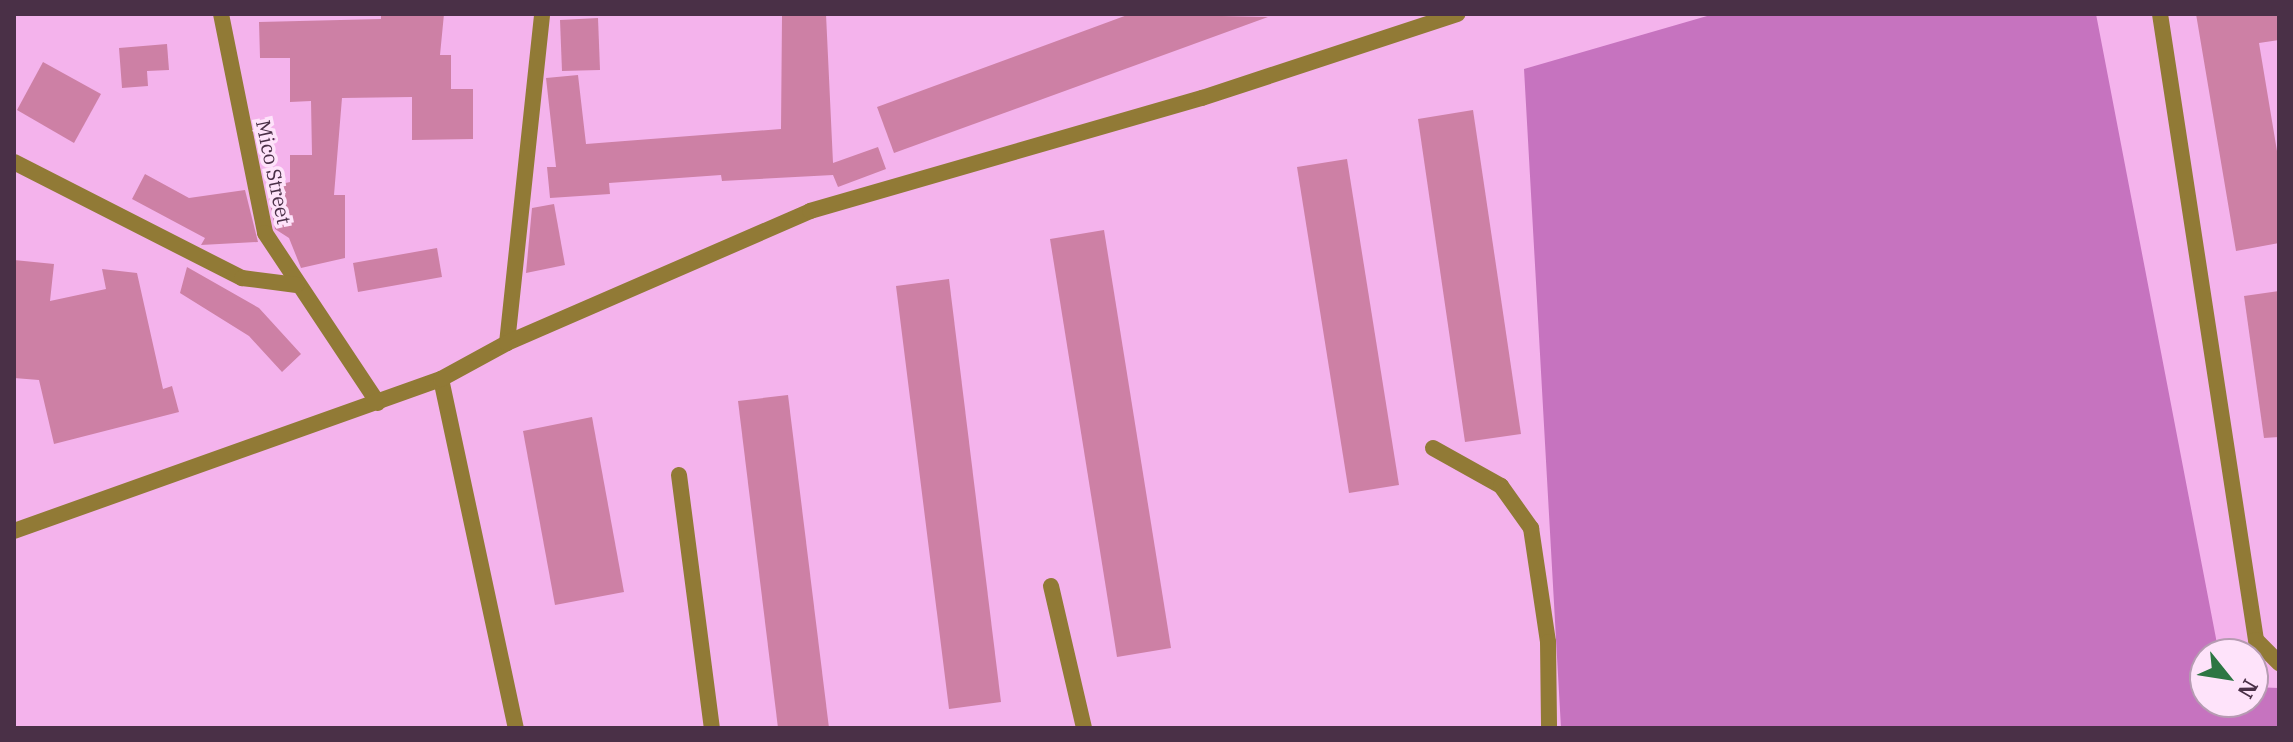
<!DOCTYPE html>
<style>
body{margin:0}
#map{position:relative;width:2293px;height:742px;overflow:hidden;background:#f4b3ec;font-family:"IBM Plex Serif",serif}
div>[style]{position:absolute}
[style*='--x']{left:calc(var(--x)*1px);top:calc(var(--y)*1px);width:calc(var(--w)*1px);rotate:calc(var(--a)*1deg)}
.forest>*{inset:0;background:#c673bf}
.building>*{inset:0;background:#cd80a5}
.lane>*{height:16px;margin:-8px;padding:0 8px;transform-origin:8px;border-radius:8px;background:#917a36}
.street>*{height:16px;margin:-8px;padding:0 8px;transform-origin:8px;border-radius:8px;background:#917a36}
span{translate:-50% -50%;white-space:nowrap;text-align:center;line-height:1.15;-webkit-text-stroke:7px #fee3fa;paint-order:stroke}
.street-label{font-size:20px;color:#4a3047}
.frame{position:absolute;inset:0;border:16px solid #4a3047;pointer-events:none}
.north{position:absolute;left:2189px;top:638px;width:80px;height:80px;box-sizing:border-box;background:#fee3fa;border:2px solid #b69bb2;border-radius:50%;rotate:120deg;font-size:22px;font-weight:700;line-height:32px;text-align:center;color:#4a3047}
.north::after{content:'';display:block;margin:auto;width:28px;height:36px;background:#2d7643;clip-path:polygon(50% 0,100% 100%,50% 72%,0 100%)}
</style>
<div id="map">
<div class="forest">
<i style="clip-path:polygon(1714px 14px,2096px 14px,2219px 654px,2205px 654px,2205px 702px,2253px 702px,2253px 687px,2279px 688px,2279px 728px,1561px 728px,1524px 69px)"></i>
</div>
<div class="building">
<i style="clip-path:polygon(381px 14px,444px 14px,440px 55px,451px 55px,451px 89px,473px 89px,473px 139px,412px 140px,412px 97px,342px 98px,334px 195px,345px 195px,345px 258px,301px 268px,289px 238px,275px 229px,267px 187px,290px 182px,290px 155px,312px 155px,311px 101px,290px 102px,290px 58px,260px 58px,259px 22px,381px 19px)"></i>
<i style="clip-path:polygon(826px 14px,833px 163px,878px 147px,886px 169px,838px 187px,833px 175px,722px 181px,721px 175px,609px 183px,610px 194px,550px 198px,547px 167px,556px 167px,546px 78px,578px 75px,586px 144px,781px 129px,782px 16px)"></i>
<i style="clip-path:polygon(1130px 14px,1268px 17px,894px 153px,877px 107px)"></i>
<i style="clip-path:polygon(2196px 14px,2279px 14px,2279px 40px,2259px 43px,2279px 163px,2279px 243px,2236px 251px)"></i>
<i style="clip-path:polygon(598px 18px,600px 70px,562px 71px,560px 20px)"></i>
<i style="clip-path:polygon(167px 44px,169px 70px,147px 71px,148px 86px,122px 88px,119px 48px)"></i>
<i style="clip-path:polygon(43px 62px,101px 94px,74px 143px,17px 110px)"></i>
<i style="clip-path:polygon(1473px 110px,1521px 434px,1465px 442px,1418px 119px)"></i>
<i style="clip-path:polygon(1347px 159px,1399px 485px,1349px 493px,1297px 167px)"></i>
<i style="clip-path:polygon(145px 174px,189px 198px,245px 190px,258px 242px,201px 245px,205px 238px,132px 199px)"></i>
<i style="clip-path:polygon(554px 204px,565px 265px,526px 273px,532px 208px)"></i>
<i style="clip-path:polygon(1104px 230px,1171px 648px,1117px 657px,1050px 239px)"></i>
<i style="clip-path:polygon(437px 248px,442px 277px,358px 292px,353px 263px)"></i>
<i style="clip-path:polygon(14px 260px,54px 264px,50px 301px,106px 289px,102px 269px,137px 273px,163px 389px,172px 386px,179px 412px,54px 444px,39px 380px,14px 378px)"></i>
<i style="clip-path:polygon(187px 267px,259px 308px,301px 354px,282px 372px,249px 336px,180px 293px)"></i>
<i style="clip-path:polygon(949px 279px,1001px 702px,949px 709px,896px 286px)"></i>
<i style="clip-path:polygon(2279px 291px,2279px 437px,2264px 438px,2244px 296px)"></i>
<i style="clip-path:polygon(788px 395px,829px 728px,778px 728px,738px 401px)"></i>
<i style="clip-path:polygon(592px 417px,624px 592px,555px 605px,523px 431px)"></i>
</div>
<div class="lane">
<i style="--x:2160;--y:14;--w:633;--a:81.28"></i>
<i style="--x:2256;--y:640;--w:33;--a:45"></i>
<i style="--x:441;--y:379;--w:357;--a:77.9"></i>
<i style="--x:1433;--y:448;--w:78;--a:29.2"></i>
<i style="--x:1501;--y:486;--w:52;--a:54.5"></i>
<i style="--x:1531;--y:528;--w:115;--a:81.5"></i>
<i style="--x:1548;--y:642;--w:86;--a:89.3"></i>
<i style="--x:679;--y:475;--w:255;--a:82.6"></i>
<i style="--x:1051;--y:586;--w:146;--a:76.9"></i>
</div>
<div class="street">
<i style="--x:221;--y:14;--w:223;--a:78.6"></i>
<i style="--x:265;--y:233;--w:204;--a:56.4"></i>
<i style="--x:14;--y:162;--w:256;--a:27"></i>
<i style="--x:242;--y:278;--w:55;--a:7.3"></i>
<i style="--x:507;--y:343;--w:331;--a:-83.9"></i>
<i style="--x:14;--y:531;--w:453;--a:-19.6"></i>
<i style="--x:441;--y:379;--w:75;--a:-28.6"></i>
<i style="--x:507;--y:343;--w:331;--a:-23.5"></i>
<i style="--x:810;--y:211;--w:408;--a:-16.1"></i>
<i style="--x:1202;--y:98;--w:269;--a:-18.2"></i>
</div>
<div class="street-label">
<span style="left:274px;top:172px;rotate:78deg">Mico Street</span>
</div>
<div class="frame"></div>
<div class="north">N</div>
</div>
